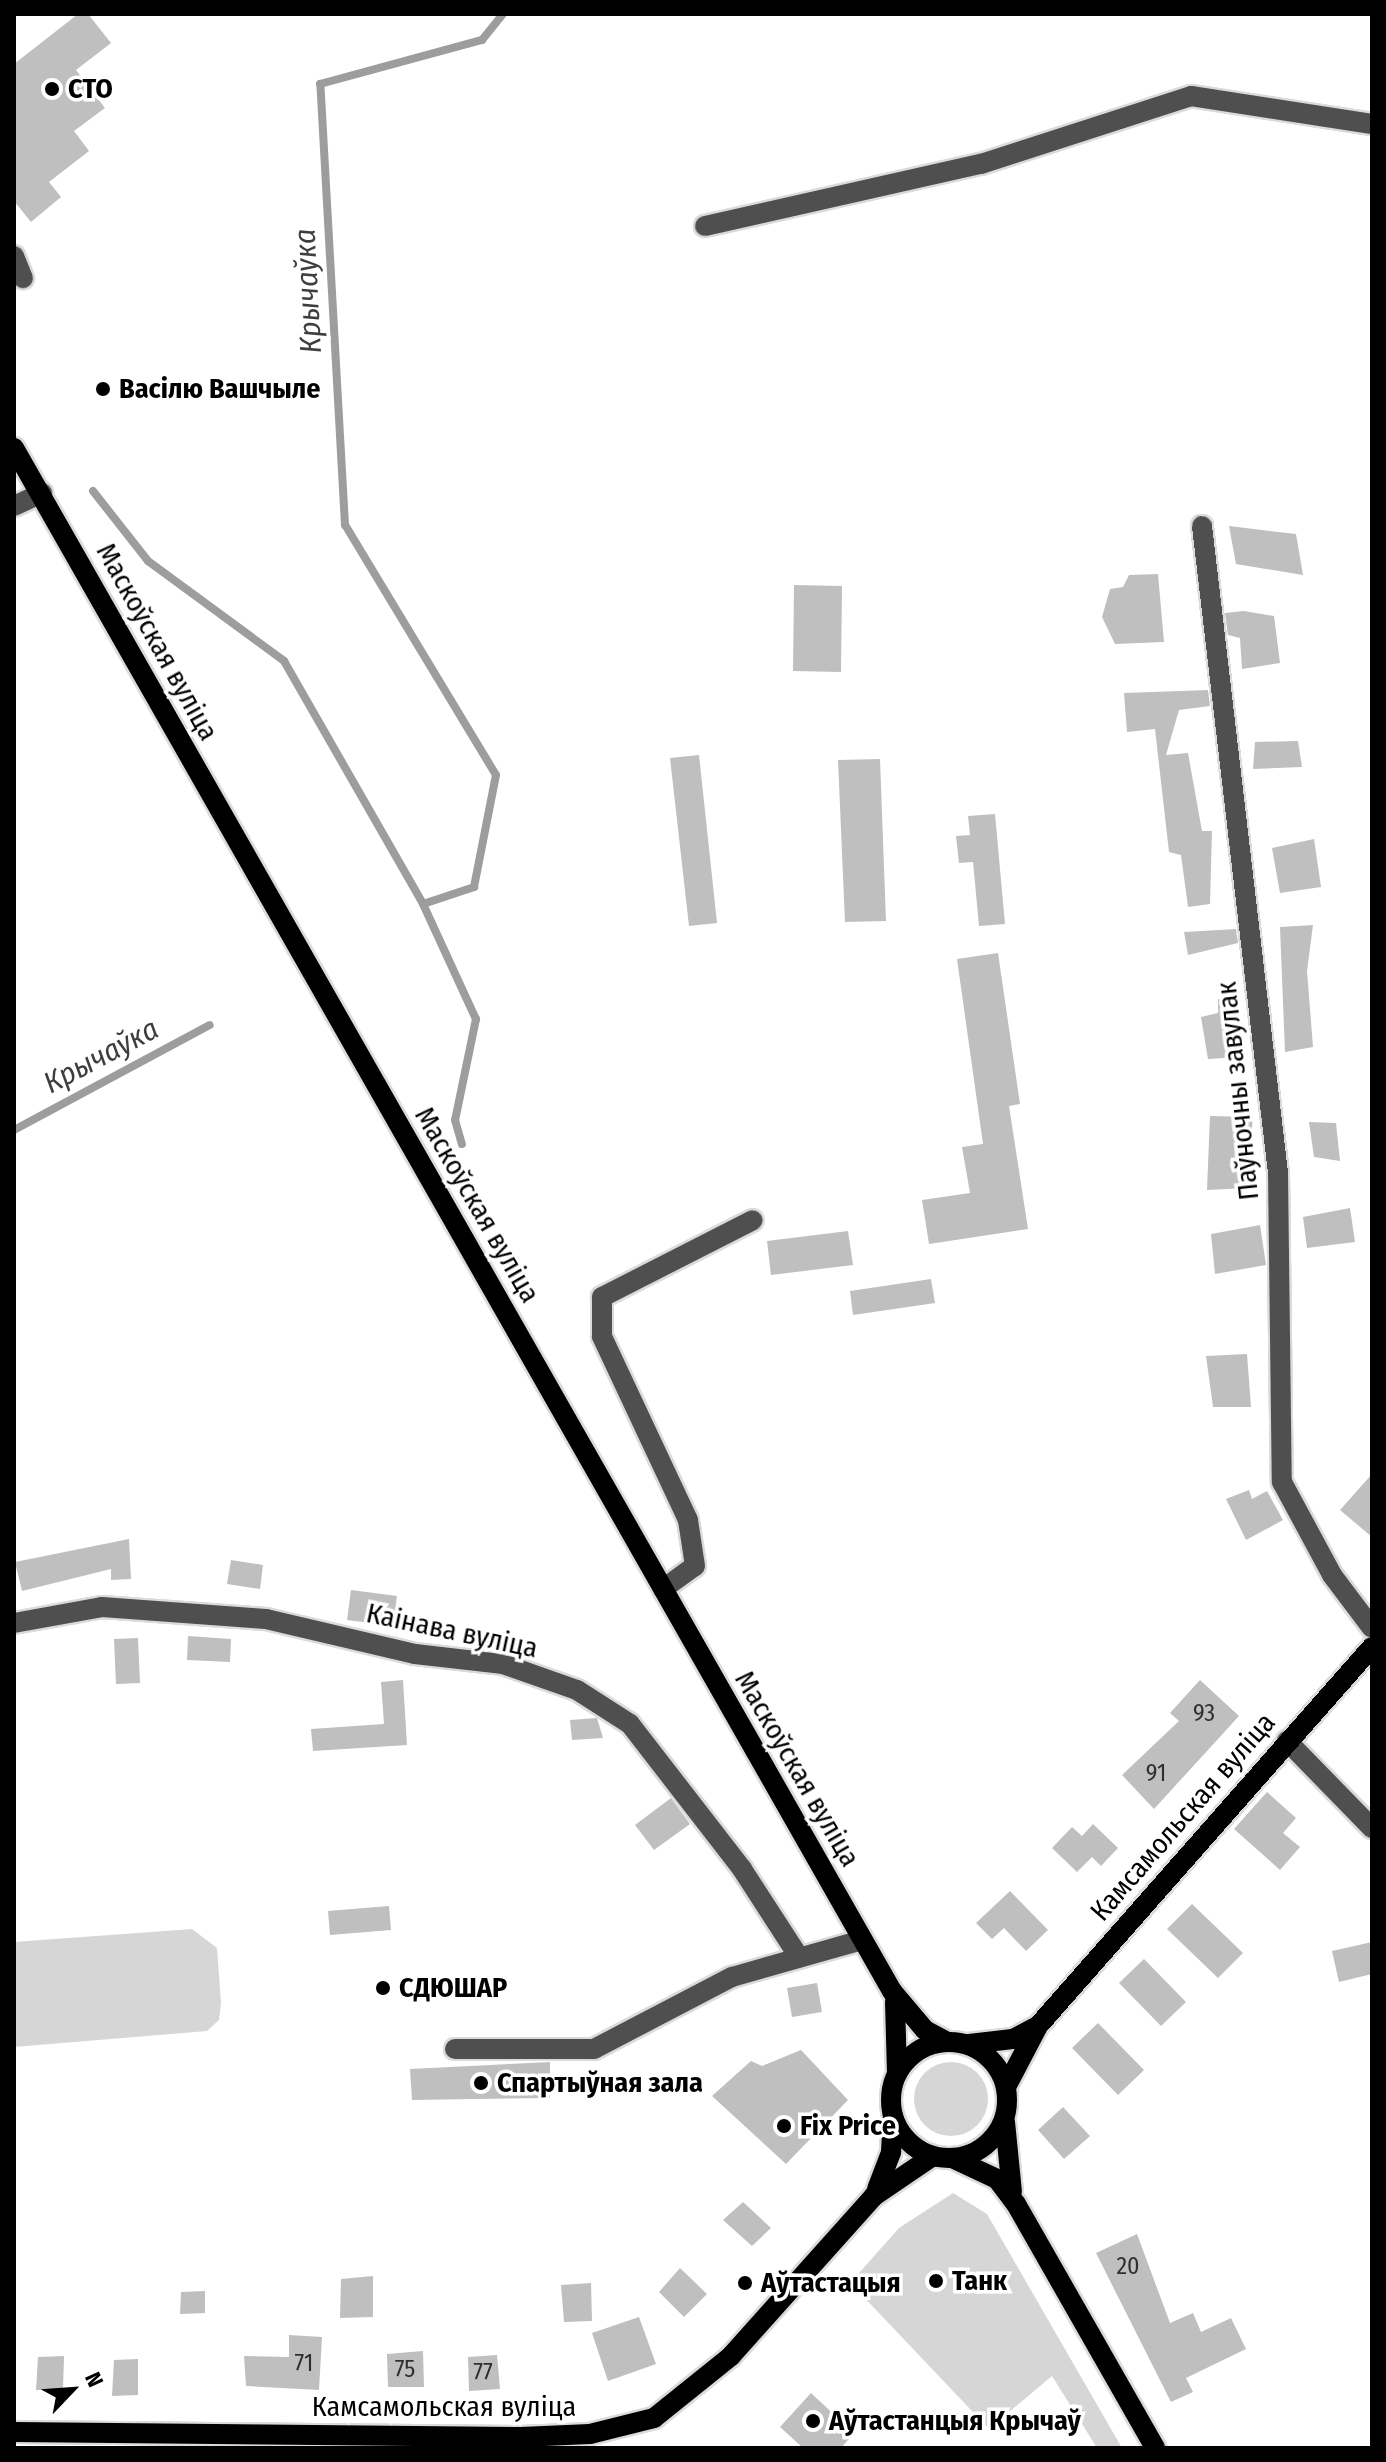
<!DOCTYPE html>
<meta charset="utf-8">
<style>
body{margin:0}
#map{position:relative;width:1386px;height:2462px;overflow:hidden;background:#fff;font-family:"Fira Sans Condensed",sans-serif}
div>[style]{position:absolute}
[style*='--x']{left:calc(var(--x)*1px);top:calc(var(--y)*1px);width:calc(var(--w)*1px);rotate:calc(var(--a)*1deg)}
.green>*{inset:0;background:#d6d6d6}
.round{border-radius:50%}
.stream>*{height:8px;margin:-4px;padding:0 4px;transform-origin:4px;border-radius:4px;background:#9d9d9d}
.building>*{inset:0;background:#bfbfbf}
.roads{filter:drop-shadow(2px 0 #dbdbdb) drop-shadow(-2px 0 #dbdbdb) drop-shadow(0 2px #dbdbdb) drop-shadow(0 -2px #dbdbdb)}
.minor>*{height:20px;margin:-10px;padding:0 10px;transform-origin:10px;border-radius:10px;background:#4f4f4f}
.major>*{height:20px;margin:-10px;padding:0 10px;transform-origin:10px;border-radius:10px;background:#000}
.major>.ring{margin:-10px;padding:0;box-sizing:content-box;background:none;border:20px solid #000;border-radius:50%}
.dots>*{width:22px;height:22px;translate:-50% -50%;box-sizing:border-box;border:4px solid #fff;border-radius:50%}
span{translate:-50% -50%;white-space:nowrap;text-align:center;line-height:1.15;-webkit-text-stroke:7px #fff;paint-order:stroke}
.number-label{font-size:24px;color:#303030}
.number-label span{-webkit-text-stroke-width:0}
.poi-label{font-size:28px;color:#000;font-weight:700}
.left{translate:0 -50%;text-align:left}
.street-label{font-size:28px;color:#000}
.water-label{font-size:30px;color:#3e3e3e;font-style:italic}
.frame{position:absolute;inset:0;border:16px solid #000;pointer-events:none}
.north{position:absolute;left:32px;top:2350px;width:80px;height:80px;-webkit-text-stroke:6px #fff;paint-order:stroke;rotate:65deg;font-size:22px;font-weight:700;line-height:32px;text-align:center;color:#000}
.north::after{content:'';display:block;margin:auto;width:28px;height:36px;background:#000;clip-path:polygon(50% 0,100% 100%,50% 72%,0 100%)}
</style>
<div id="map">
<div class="green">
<i style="clip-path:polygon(192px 1929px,217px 1948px,221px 2003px,219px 2020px,207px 2031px,14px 2047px,14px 1942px)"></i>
<i class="round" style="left:914px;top:2062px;width:74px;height:74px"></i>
<i style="clip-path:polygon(953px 2193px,987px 2214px,1122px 2448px,1097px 2448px,1052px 2376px,989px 2429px,859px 2292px,859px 2273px,899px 2228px)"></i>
</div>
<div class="stream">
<i style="--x:93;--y:491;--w:89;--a:51.8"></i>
<i style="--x:148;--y:561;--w:169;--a:36.3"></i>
<i style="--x:284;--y:661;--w:280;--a:60.2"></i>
<i style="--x:423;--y:904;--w:127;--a:65.3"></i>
<i style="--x:476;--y:1019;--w:103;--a:101.7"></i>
<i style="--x:455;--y:1120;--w:25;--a:74"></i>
<i style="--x:423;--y:904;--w:54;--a:-18.4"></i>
<i style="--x:474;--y:887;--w:114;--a:-78.9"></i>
<i style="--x:496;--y:775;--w:292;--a:-121.1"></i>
<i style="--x:345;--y:525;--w:442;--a:-93.2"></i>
<i style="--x:320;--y:84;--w:168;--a:-15.2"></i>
<i style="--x:482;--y:40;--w:33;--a:-51"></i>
<i style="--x:14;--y:1130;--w:222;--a:-28.2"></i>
</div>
<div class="building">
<i style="clip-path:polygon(78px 14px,88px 14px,111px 43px,76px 70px,105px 108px,74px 131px,89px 151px,49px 182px,61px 197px,31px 222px,14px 201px,14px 64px)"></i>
<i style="clip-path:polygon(1229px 526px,1296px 534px,1303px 575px,1236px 564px)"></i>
<i style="clip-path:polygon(1158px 574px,1164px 642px,1115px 644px,1102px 617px,1110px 589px,1123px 587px,1129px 575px)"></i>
<i style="clip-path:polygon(794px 585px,842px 586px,841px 672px,793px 671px)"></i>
<i style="clip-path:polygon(1244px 611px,1274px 616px,1280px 663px,1242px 669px,1240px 638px,1228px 635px,1225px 613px)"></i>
<i style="clip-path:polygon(1208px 690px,1210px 706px,1179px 710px,1166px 755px,1188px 753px,1202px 831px,1212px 831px,1210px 904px,1188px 907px,1181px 855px,1169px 852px,1155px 729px,1127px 732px,1124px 693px)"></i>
<i style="clip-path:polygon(1298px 741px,1302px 767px,1253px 769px,1255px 742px)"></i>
<i style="clip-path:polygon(699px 755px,717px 923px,689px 926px,670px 758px)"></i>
<i style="clip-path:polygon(880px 759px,886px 921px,845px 922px,838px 760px)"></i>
<i style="clip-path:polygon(995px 814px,1005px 924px,979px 926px,973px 862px,959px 863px,956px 836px,970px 835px,968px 816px)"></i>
<i style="clip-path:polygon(1314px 839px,1321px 887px,1280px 893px,1272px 848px)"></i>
<i style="clip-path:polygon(1313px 925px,1307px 971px,1313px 1047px,1285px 1052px,1280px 927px)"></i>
<i style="clip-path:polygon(1236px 929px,1238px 943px,1188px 955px,1184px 932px)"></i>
<i style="clip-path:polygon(998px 953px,1020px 1104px,1009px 1106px,1028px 1229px,929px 1244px,922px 1200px,970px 1193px,962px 1147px,983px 1144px,957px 959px)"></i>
<i style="clip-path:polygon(1218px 999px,1237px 1001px,1241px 1057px,1208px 1059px,1201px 1017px,1218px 1013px)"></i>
<i style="clip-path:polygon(1210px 1116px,1253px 1117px,1246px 1188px,1207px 1190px)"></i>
<i style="clip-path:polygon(1309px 1122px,1336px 1123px,1340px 1161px,1314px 1157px)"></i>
<i style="clip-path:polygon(1350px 1208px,1355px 1242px,1307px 1248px,1303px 1217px)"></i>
<i style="clip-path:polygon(1260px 1225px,1266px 1265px,1215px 1274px,1211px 1234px)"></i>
<i style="clip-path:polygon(848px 1231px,853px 1265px,771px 1275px,767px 1241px)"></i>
<i style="clip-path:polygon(931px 1279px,935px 1303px,853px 1315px,850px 1291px)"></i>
<i style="clip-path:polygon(1247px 1354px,1251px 1407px,1213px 1407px,1206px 1356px)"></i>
<i style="clip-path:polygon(1372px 1474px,1372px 1537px,1340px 1510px)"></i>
<i style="clip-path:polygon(1249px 1490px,1252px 1499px,1267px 1491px,1283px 1520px,1246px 1540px,1226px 1499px)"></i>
<i style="clip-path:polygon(129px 1539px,131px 1579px,111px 1580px,111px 1569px,22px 1591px,15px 1562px)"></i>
<i style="clip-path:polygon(231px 1560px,263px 1565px,260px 1589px,227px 1584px)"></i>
<i style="clip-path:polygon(351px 1590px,397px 1596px,393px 1626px,347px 1620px)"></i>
<i style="clip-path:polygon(188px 1636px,231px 1639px,230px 1662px,187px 1660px)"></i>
<i style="clip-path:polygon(138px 1638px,140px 1683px,116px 1684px,114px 1639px)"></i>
<i style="clip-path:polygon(403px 1680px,407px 1745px,313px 1751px,311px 1729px,384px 1724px,381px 1682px)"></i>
<i style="clip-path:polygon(1200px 1680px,1239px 1716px,1154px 1809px,1122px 1775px,1179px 1721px,1170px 1713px)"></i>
<i style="clip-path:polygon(597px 1718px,603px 1738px,572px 1740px,570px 1720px)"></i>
<i style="clip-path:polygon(1267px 1792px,1296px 1818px,1283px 1833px,1300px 1847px,1280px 1870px,1234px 1829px)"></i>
<i style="clip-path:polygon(671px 1798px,690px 1824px,654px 1850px,635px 1825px)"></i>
<i style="clip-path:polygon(1093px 1824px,1118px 1848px,1101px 1866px,1092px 1857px,1077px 1872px,1052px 1848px,1072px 1827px,1082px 1836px)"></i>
<i style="clip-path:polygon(1010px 1891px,1048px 1930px,1026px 1951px,1004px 1928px,992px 1939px,976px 1923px)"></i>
<i style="clip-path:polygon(1192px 1904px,1243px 1953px,1218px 1978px,1167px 1929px)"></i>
<i style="clip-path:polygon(389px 1906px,391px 1930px,330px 1935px,328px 1911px)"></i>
<i style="clip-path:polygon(1372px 1942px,1372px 1974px,1339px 1982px,1332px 1951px)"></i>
<i style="clip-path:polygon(1144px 1959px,1186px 2002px,1161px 2026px,1119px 1983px)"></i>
<i style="clip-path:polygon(817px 1983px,822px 2012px,792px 2017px,787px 1988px)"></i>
<i style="clip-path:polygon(1098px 2023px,1144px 2070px,1118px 2095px,1072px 2048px)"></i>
<i style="clip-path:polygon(801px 2050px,848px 2100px,786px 2164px,712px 2096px,751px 2061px,762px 2066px)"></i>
<i style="clip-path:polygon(550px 2062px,550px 2098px,412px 2100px,410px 2069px)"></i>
<i style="clip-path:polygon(1063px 2107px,1090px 2136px,1064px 2159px,1038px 2130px)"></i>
<i style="clip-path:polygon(743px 2202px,771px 2228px,752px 2246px,723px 2220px)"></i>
<i style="clip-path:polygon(1137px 2234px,1170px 2323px,1193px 2313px,1201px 2332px,1231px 2318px,1246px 2349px,1186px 2378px,1193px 2392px,1171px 2402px,1096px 2253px)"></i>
<i style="clip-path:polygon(680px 2268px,707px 2294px,684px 2317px,659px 2292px)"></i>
<i style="clip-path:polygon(373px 2276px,373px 2317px,340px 2318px,341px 2279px)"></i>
<i style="clip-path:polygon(591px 2283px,592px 2321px,564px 2322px,561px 2285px)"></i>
<i style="clip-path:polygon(205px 2291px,205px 2313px,180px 2314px,181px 2292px)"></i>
<i style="clip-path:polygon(639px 2317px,656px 2364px,608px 2381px,592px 2333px)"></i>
<i style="clip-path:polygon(289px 2335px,322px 2337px,319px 2390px,246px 2386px,244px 2356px,289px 2357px)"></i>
<i style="clip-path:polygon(423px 2351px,424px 2387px,388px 2387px,387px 2354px)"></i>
<i style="clip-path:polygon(497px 2355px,500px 2389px,469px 2391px,468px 2357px)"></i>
<i style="clip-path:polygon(64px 2356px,63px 2389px,36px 2390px,38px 2357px)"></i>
<i style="clip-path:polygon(138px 2359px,138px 2395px,112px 2396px,114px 2360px)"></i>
<i style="clip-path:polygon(811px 2393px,854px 2433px,841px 2448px,803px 2448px,780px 2427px)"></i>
</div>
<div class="roads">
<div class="minor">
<i style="--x:705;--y:226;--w:283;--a:-12.7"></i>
<i style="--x:981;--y:164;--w:221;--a:-17.9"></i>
<i style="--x:1191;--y:96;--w:183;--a:8.8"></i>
<i style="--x:14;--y:256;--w:24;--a:68"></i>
<i style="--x:14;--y:506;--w:31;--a:-25"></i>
<i style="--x:1202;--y:526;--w:651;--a:83.3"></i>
<i style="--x:1278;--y:1173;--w:309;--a:89.3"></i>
<i style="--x:1282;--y:1482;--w:106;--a:61.7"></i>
<i style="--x:1332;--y:1575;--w:66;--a:53"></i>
<i style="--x:663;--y:1589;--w:39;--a:-36"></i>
<i style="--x:695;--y:1566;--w:47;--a:-98.7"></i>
<i style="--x:688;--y:1520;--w:203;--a:-115.1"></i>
<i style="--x:602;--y:1336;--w:39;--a:-90"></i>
<i style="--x:602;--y:1297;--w:169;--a:-27"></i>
<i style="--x:14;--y:1623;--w:89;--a:-10.3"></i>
<i style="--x:102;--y:1607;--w:164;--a:4.2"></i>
<i style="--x:266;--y:1619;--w:153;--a:13.2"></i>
<i style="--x:415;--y:1654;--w:89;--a:6.5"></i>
<i style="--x:503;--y:1664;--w:78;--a:19.4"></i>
<i style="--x:577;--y:1690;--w:63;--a:32.7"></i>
<i style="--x:630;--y:1724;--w:183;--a:52.3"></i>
<i style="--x:742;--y:1869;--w:105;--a:57.1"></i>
<i style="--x:1287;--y:1741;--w:122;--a:45.7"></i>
<i style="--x:455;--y:2049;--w:139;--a:0"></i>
<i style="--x:594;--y:2049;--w:156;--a:-27.6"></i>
<i style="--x:732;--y:1977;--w:135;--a:-15.9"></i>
</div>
<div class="major">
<i style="--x:14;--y:448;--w:1775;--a:60.36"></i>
<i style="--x:892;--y:1991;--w:51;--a:49.8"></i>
<i style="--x:925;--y:2030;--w:24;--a:28"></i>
<i style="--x:895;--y:2002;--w:71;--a:88.4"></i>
<i class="ring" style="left:891px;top:2042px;width:96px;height:96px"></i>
<i style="--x:969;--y:2044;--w:44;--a:-6.5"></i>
<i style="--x:1013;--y:2039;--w:24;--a:-28"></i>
<i style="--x:1006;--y:2087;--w:69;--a:-62.3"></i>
<i style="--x:1038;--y:2026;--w:505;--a:-48.61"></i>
<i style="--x:1005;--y:2122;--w:70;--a:84.3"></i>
<i style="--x:952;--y:2158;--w:50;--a:25"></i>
<i style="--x:997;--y:2179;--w:31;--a:53"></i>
<i style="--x:1016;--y:2204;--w:281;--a:60.3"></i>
<i style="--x:877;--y:2189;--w:40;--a:-69"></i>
<i style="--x:891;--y:2152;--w:36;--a:-87"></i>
<i style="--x:14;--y:2432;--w:507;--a:0.57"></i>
<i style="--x:521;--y:2437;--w:69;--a:-2.5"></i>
<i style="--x:590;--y:2434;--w:66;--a:-14"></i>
<i style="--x:654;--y:2418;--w:99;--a:-38.8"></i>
<i style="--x:731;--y:2356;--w:215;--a:-48.2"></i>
<i style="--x:874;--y:2196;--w:71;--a:-34.1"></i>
</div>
</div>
<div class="dots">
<i style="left:52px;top:89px;background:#000"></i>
<i style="left:103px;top:389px;background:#000"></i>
<i style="left:383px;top:1988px;background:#000"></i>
<i style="left:481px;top:2083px;background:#000"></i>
<i style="left:784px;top:2126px;background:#000"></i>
<i style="left:936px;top:2281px;background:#000"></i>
<i style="left:745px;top:2283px;background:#000"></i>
<i style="left:813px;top:2421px;background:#000"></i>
</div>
<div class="number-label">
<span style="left:1204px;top:1714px">93</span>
<span style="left:1156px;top:1774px">91</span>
<span style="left:1128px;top:2267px">20</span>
<span style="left:304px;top:2364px">71</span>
<span style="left:405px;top:2370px">75</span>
<span style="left:483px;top:2373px">77</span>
</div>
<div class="poi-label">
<span class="left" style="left:68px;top:89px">СТО</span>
<span class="left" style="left:119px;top:389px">Васілю Вашчыле</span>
<span class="left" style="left:399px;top:1988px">СДЮШАР</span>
<span class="left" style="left:497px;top:2083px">Спартыўная зала</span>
<span class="left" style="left:800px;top:2126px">Fix Price</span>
<span class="left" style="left:952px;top:2281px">Танк</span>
<span class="left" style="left:761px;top:2283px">Аўтастацыя</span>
<span class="left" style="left:829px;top:2421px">Аўтастанцыя Крычаў</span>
</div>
<div class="street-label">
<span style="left:157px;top:642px;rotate:61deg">Маскоўская вуліца</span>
<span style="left:1238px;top:1091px;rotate:-96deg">Паўночны завулак</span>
<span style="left:477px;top:1205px;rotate:60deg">Маскоўская вуліца</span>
<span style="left:452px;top:1631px;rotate:12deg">Каінава вуліца</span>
<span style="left:797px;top:1769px;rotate:60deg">Маскоўская вуліца</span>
<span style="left:1183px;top:1817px;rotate:-49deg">Камсамольская вуліца</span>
<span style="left:444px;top:2407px">Камсамольская вуліца</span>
</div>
<div class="water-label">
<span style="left:308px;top:291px;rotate:-93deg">Крычаўка</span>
<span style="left:101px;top:1056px;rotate:-28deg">Крычаўка</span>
</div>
<div class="frame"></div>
<div class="north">N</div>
</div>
